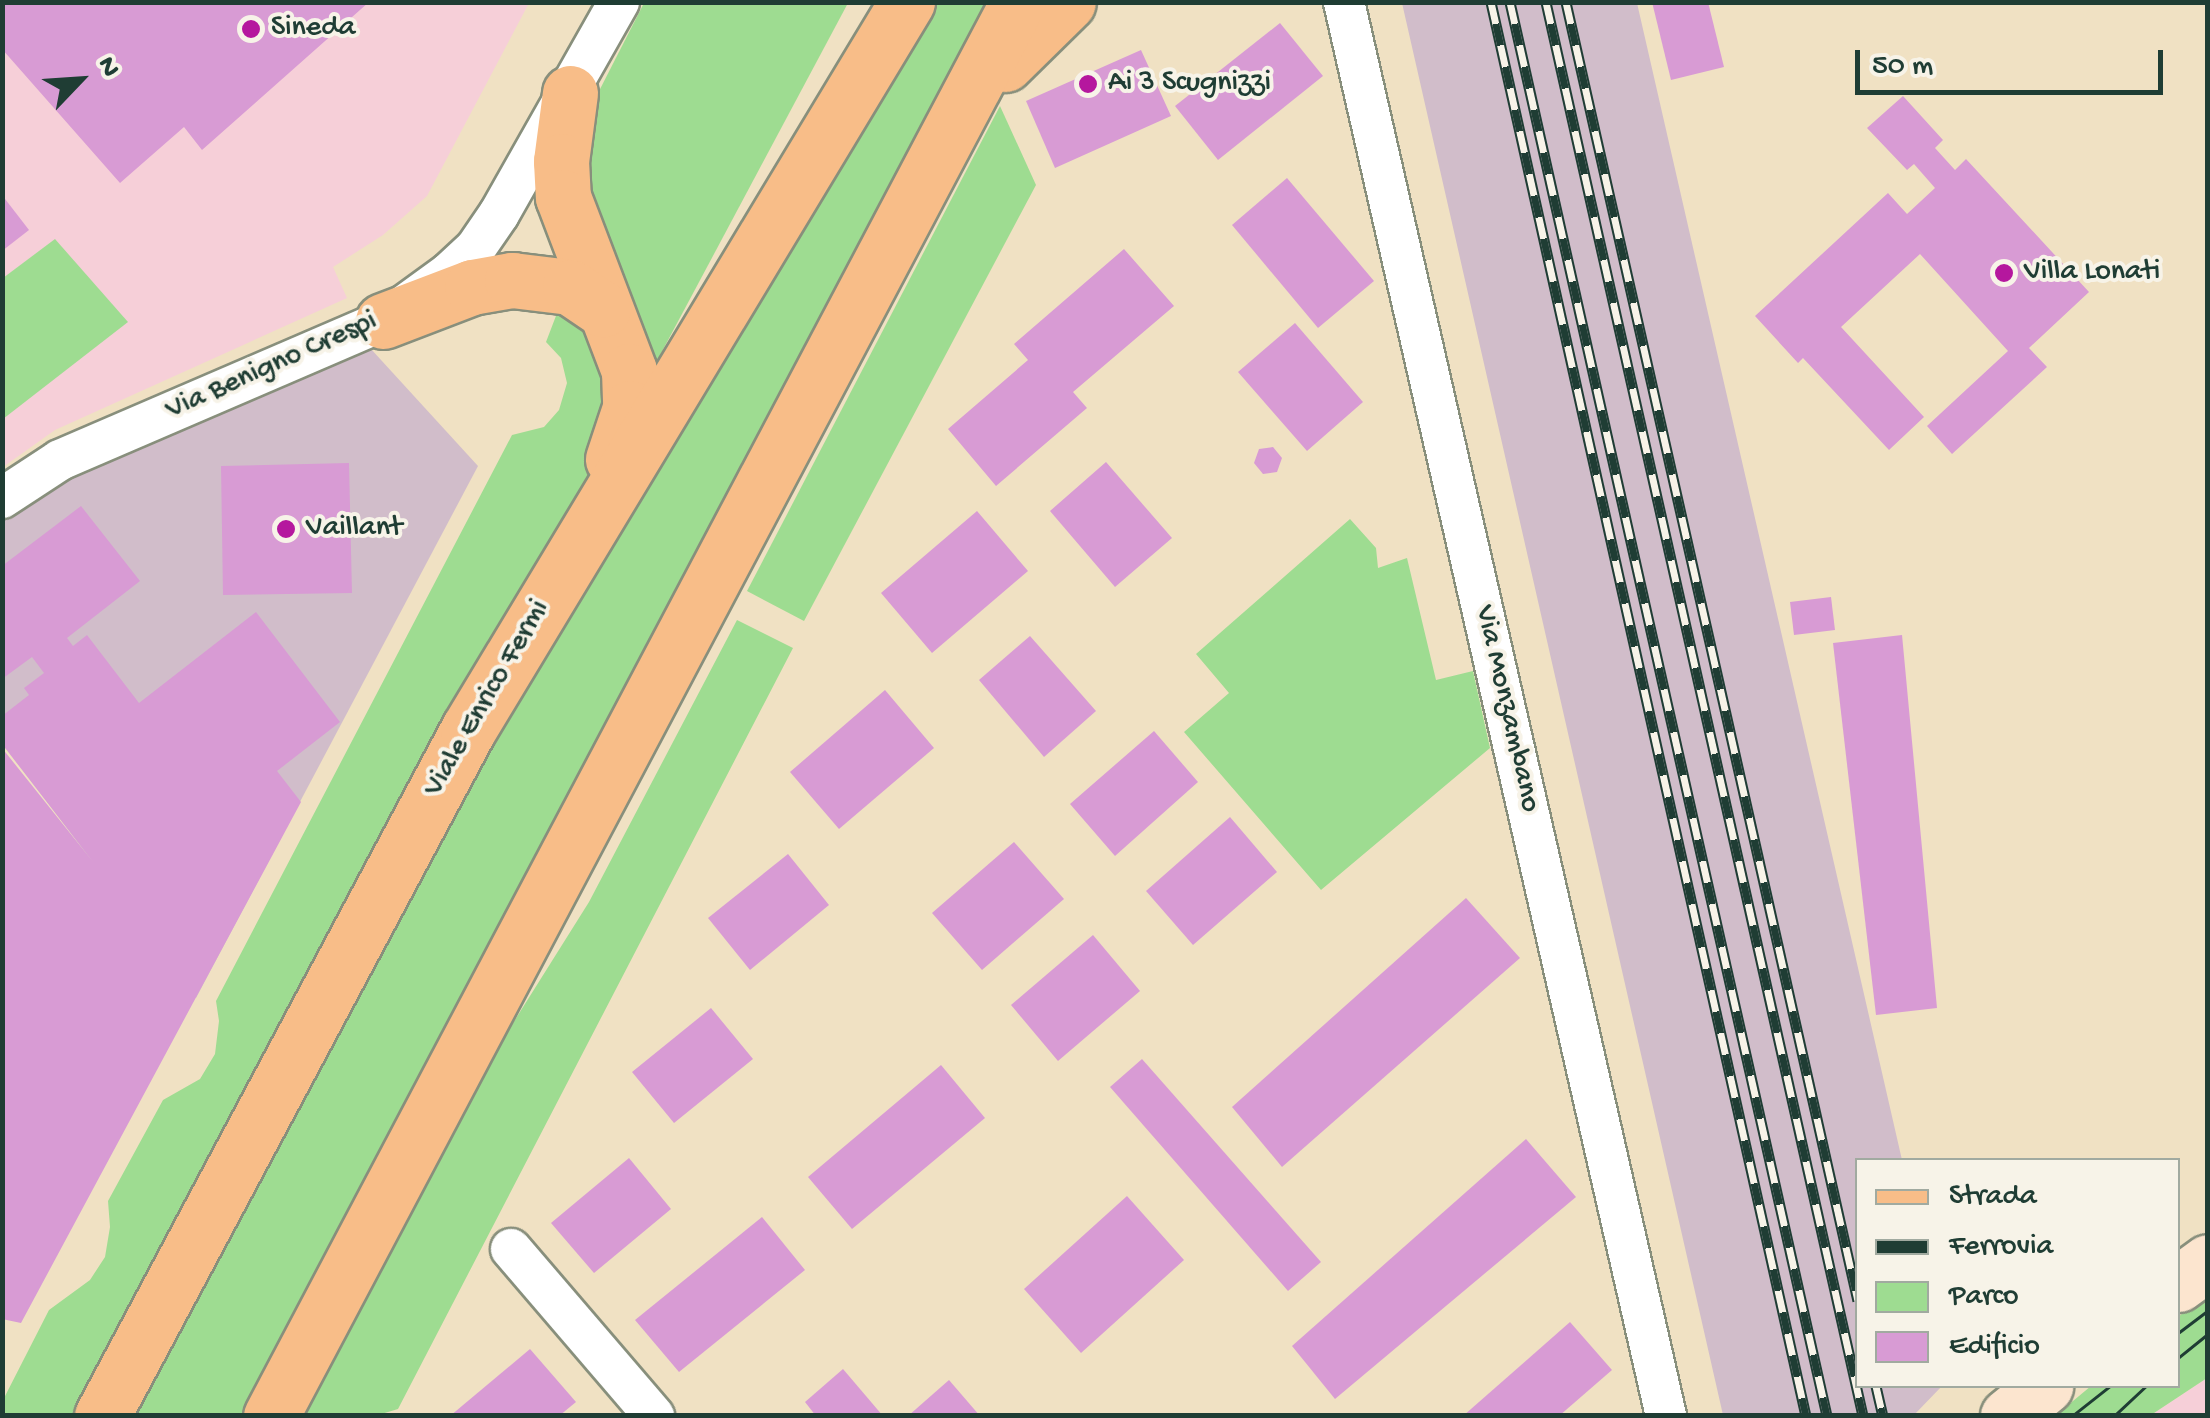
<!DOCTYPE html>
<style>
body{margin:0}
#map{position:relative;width:2210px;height:1418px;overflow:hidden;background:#f0e1c3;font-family:"Gochi Hand",sans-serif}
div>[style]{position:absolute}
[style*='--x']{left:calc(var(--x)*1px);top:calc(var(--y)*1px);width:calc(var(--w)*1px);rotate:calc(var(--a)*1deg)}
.built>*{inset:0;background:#f6cfd8}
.industrial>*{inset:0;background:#d1bdca}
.green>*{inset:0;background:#9edc91}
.building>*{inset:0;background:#d89bd4}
.roads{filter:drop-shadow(2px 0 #888f7c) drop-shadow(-2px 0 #888f7c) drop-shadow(0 2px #888f7c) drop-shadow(0 -2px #888f7c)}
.minor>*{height:40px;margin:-20px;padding:0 20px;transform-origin:20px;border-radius:20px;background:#fff}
.secondary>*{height:55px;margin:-27.5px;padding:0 27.5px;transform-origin:27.5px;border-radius:27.5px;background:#fce5cf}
.primary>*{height:55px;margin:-27.5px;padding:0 27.5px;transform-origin:27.5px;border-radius:27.5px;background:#f8bd88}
.tram>*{height:2.5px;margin:-1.25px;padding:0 1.25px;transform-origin:1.25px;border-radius:1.25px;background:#1f3d34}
.rail>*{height:11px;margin-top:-5.5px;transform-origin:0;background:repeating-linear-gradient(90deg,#f7f3e8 0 22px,#1f3d34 0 44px);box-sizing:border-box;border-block:2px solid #1f3d34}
.dots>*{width:28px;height:28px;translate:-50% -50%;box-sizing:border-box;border:5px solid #f7f3e8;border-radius:50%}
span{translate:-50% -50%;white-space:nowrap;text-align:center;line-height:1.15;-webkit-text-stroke:8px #f7f3e8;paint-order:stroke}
.poi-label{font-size:30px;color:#1f3d34}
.left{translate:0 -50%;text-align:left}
.street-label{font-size:30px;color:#1f3d34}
.frame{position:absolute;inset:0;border:5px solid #1f3d34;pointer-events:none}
.legend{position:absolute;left:1855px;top:1158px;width:325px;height:230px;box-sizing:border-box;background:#f7f3e8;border:2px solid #a1aaa0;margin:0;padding:12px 18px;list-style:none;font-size:30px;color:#1f3d34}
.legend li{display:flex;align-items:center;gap:20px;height:50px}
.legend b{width:50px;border:2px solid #a1aaa0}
.north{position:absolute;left:30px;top:30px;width:100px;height:100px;-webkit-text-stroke:8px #f7f3e8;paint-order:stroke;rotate:65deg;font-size:28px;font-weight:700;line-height:40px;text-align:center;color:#1f3d34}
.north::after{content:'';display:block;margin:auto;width:35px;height:45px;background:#1f3d34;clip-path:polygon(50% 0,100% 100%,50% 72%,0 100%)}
.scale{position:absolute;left:1855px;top:50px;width:308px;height:45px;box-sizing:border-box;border:5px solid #1f3d34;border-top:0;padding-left:12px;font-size:30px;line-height:35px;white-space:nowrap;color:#1f3d34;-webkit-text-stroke:8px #f7f3e8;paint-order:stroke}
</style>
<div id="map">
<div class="built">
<i style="clip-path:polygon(3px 3px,529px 3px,427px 196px,383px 235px,333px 267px,347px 298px,55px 430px,3px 467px)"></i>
<i style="clip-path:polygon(2207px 1378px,2207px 1415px,2151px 1415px)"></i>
</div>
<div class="industrial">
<i style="clip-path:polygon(1402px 3px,1637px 3px,1902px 1160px,1858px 1160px,1858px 1386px,1942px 1386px,1914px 1415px,1723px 1415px)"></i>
<i style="clip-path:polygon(360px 337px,478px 466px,196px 998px,3px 744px,3px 504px)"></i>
</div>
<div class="green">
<i style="clip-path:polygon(644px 3px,848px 3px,651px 372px,594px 242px,583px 136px,597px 95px)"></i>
<i style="clip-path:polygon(933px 3px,985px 3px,247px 1415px,126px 1416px,496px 722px)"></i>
<i style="clip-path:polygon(1000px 106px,1036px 185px,804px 621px,747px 591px)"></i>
<i style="clip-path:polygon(55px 239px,128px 322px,3px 419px,3px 278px)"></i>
<i style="clip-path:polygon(559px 308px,585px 326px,603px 356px,603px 420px,587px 481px,77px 1415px,3px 1415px,2px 1402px,49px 1310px,90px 1280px,105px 1257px,110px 1227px,108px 1201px,163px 1100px,200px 1079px,215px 1054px,219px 1021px,216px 1001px,512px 435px,544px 427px,559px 410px,567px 383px,561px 358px,546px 342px)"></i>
<i style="clip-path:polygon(1350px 519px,1376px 548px,1378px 568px,1407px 558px,1436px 680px,1473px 671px,1490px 748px,1321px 890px,1184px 732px,1229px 693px,1196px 654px)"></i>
<i style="clip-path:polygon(737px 620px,793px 648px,398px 1409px,378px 1415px,295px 1416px,481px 1074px,589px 902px)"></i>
<i style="clip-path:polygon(2207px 1294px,2207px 1378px,2151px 1415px,2055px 1416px,2091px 1386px,2178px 1386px,2178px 1317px)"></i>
</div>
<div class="building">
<i style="clip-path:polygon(2px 2px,369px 2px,202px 150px,184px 127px,120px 183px,2px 49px)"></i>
<i style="clip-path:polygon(1652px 2px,1708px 2px,1724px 67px,1671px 80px)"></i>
<i style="clip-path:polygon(1280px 23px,1323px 76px,1218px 160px,1175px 106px)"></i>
<i style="clip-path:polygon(1141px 50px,1171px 116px,1055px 168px,1026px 101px)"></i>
<i style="clip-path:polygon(1903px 96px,1943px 140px,1935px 148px,1955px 170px,1966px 159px,2089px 292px,2029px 348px,2047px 367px,1952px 454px,1927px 426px,2008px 351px,1920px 254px,1841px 327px,1924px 417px,1889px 450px,1803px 358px,1798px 363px,1755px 316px,1888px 193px,1907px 214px,1935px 188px,1914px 164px,1907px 170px,1867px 128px)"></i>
<i style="clip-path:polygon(1287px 178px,1374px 281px,1318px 328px,1232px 225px)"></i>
<i style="clip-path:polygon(2px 195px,29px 230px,2px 251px)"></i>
<i style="clip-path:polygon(1124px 249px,1174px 306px,1073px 392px,1087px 408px,996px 486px,948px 429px,1028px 360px,1014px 344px)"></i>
<i style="clip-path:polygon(1295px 323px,1363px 402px,1307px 451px,1238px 372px)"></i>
<i style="clip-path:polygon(1273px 447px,1282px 458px,1277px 472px,1263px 474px,1254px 463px,1259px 449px)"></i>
<i style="clip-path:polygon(1106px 462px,1172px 538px,1115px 587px,1050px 511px)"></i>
<i style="clip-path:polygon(349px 463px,352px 593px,223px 595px,221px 466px)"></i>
<i style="clip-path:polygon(81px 506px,140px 581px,67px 638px,73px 646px,87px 635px,139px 703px,256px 612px,340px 722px,277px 771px,301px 802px,21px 1323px,2px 1319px,2px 748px,94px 863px,2px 744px,2px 716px,29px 695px,24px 688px,44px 673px,32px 657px,2px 679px,2px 566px)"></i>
<i style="clip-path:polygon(977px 511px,1028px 571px,932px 653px,881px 593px)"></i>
<i style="clip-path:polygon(1831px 597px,1835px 630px,1794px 635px,1790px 602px)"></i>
<i style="clip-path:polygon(1902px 635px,1937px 1008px,1876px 1015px,1833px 643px)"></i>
<i style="clip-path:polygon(1030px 636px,1096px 711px,1044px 757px,979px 680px)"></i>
<i style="clip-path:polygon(885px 690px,934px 748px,839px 829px,790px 772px)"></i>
<i style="clip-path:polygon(1154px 731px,1198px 782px,1115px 856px,1070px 804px)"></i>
<i style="clip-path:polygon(1230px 817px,1277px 872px,1193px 945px,1146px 891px)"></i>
<i style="clip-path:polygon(1014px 842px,1064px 899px,982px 970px,932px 913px)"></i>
<i style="clip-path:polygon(788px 854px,829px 905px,750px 970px,708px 918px)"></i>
<i style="clip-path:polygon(1466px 898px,1520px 958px,1282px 1167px,1232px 1107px)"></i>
<i style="clip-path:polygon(1093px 935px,1140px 991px,1058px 1061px,1011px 1005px)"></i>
<i style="clip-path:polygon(711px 1008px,753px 1059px,674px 1123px,632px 1072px)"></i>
<i style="clip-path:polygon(1142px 1059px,1321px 1262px,1288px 1291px,1110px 1087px)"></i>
<i style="clip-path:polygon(941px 1065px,985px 1118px,852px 1229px,808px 1177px)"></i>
<i style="clip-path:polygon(1526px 1139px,1576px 1197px,1335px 1399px,1292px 1346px)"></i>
<i style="clip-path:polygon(629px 1158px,671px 1209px,594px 1273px,551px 1223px)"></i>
<i style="clip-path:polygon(1127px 1196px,1184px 1260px,1081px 1353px,1024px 1289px)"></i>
<i style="clip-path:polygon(762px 1217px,805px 1270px,679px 1372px,635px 1320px)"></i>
<i style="clip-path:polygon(1570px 1322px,1612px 1370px,1559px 1416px,1463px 1416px)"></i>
<i style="clip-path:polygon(530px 1349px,576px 1402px,559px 1416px,450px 1416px)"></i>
<i style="clip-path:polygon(843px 1369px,883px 1416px,816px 1416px,805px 1402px)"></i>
<i style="clip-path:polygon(949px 1380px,980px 1416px,908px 1416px)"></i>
</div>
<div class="roads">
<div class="minor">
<i style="--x:1344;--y:2;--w:1450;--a:77.17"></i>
<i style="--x:2;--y:498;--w:69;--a:-33.2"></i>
<i style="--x:60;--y:460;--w:352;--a:-23.3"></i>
<i style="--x:383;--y:321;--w:82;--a:-36"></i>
<i style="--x:449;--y:273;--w:35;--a:-43"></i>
<i style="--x:475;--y:249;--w:42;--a:-55.6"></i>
<i style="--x:499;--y:214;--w:244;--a:-60.5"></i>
<i style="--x:511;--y:1249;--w:220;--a:49.4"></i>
</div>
<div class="secondary">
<i style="--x:2178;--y:1284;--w:37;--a:-36"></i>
<i style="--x:2008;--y:1416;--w:48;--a:-39"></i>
</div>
<div class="primary">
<i style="--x:1005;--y:64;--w:88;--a:-44.5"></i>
<i style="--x:570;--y:93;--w:69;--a:97.5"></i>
<i style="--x:561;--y:161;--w:36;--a:87"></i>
<i style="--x:563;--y:197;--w:186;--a:69.2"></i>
<i style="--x:629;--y:371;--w:37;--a:88"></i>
<i style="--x:630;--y:408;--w:54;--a:108.4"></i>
<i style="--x:383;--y:321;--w:95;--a:-20.9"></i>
<i style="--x:472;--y:287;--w:41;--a:-9.9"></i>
<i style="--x:512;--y:280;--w:58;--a:6.9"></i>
<i style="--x:570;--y:287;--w:40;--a:34"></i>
<i style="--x:102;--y:1416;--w:778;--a:-61.92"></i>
<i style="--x:468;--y:730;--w:850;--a:-58.91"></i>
<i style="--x:271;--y:1416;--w:1599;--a:-62.15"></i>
</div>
</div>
<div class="tram">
<i style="--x:2178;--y:1333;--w:38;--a:-37"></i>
<i style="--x:2178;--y:1358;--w:38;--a:-39"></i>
<i style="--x:2072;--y:1416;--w:48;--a:-38.3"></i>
<i style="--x:2114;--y:1416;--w:44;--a:-43.2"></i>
</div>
<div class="rail">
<i style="--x:1491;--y:2;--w:1449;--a:77.44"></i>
<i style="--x:1510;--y:2;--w:1449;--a:77.36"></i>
<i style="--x:1546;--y:2;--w:1449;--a:77.36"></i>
<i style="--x:1566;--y:2;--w:1331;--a:77.33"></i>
<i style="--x:1876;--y:1386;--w:31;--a:77"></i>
</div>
<div class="dots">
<i style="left:251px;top:29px;background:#b5179e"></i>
<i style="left:1088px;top:84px;background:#b5179e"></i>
<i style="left:2004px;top:273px;background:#b5179e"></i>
<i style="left:286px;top:529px;background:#b5179e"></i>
</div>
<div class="poi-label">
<span class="left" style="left:271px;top:29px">Sineda</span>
<span class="left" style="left:1108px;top:84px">Ai 3 Scugnizzi</span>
<span class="left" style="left:2024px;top:273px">Villa Lonati</span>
<span class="left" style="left:306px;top:529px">Vaillant</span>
</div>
<div class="street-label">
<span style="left:272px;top:367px;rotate:-24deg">Via Benigno Crespi</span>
<span style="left:488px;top:699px;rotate:-60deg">Viale Enrico Fermi</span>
<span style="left:1506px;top:709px;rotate:77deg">Via Monzambano</span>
</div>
<div class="frame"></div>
<ul class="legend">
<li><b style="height:12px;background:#f8bd88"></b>Strada</li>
<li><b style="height:12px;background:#1f3d34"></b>Ferrovia</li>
<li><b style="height:28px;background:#9edc91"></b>Parco</li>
<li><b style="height:28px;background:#d89bd4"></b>Edificio</li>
</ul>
<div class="north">N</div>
<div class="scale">50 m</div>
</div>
